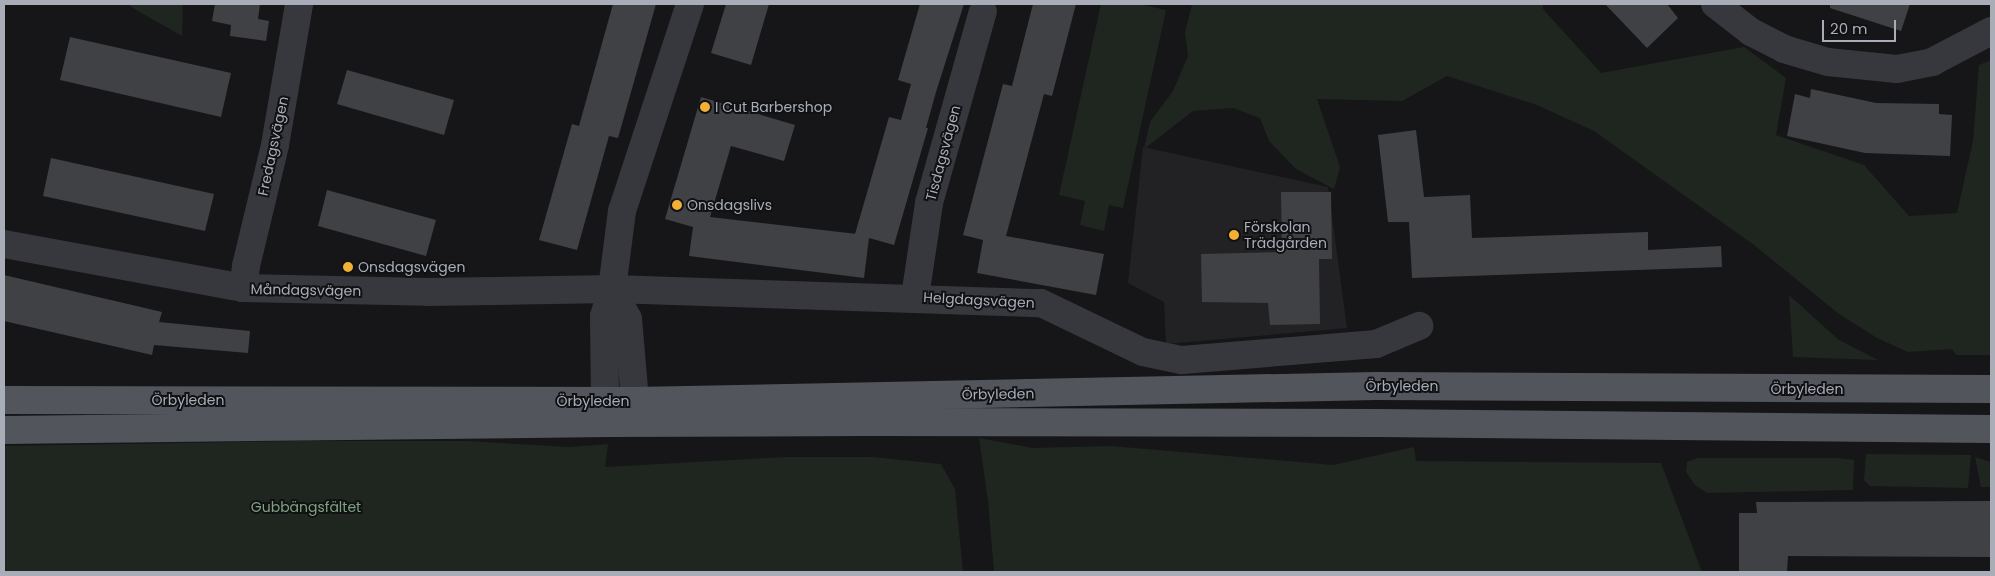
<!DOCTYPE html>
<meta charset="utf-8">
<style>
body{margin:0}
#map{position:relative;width:1995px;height:576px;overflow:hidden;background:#161618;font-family:Poppins,sans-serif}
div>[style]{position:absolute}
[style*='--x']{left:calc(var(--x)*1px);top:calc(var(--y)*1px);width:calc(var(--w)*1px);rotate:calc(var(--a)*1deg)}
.built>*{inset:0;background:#222225}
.green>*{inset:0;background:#1e261f}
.building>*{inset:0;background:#404145}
.minor>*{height:28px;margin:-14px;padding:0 14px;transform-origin:14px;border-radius:14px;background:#37383d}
.major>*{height:28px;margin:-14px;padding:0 14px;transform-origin:14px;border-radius:14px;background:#53555c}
.dots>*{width:14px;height:14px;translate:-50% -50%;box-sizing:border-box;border:2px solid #111113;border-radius:50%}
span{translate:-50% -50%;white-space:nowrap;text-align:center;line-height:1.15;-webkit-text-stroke:4px #111113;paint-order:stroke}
.poi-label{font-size:14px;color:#a8adb8}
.left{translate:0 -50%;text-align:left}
.street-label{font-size:14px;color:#a8adb8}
.park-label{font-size:14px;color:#7fa381}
.frame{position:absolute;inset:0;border:5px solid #a8adb8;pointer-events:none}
.scale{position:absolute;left:1822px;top:20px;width:74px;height:22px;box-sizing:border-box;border:2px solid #a8adb8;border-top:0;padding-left:6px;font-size:15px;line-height:18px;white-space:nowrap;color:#a8adb8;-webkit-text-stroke:4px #111113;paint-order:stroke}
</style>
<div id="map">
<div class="built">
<i style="clip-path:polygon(1143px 147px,1328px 187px,1347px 328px,1166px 344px,1164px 302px,1128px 283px)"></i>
</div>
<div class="green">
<i style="clip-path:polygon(128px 4px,183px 4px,182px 36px,136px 10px)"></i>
<i style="clip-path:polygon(1101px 4px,1139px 4px,1166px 10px,1123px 208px,1109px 205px,1104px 231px,1080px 225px,1085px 201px,1059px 195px)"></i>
<i style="clip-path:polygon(1192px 4px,1543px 4px,1543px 9px,1601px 73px,1744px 47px,1786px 78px,1776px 135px,1864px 165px,1909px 216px,1957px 213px,1973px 141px,1979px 65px,1991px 60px,1991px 355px,1956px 355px,1952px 349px,1908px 352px,1877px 338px,1839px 314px,1754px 245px,1594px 131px,1537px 105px,1447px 76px,1402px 101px,1317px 99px,1340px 167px,1334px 189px,1296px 169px,1269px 141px,1260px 118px,1233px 108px,1193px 111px,1144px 149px,1150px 122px,1173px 91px,1188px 56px,1185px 33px)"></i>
<i style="clip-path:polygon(1789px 295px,1839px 340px,1878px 360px,1793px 357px)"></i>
<i style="clip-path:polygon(979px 438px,1033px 448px,1111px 446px,1333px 465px,1414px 447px,1416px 461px,1661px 463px,1702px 572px,994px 572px,988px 501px)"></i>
<i style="clip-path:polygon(298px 441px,468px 441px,569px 447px,608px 444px,605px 467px,786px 457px,872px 457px,941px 464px,955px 489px,963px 572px,4px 572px,4px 446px)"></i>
<i style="clip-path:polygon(1866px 454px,1971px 455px,1968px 488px,1870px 486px,1864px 480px)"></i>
<i style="clip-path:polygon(1975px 457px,1991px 462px,1991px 487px,1981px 487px)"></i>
<i style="clip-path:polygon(1698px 458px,1837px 458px,1854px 460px,1853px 490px,1707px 493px,1695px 485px,1686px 472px,1687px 462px)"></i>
</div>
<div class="building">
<i style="clip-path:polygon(215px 4px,260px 4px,258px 19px,269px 21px,266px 41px,230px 36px,231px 25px,212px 21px)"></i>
<i style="clip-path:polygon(613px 4px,656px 4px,618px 138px,609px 136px,577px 250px,539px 240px,572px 124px,579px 126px)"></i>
<i style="clip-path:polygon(726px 4px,769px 4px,751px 65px,711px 53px)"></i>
<i style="clip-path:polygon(920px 4px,964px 4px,936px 92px,926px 128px,928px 128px,894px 245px,869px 238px,864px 278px,689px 256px,693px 227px,665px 219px,701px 97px,795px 125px,784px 161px,731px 146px,710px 217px,857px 234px,855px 234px,889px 117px,901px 120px,911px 84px,898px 80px)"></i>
<i style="clip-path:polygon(1033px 4px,1076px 4px,1052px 96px,1044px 94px,1006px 236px,1104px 254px,1096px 295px,977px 273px,983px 240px,963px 235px,1003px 84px,1012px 86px)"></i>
<i style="clip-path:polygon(1605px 4px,1667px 4px,1678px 18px,1647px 48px)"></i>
<i style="clip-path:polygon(1830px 4px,1910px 4px,1901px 31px,1830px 8px)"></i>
<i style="clip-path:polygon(70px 37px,231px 73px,221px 117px,60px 80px)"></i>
<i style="clip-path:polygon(347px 70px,454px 100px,444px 135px,337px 104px)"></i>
<i style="clip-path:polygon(1811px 89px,1876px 103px,1939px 104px,1939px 114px,1952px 115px,1950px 156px,1865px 153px,1787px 136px,1795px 94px,1810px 98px)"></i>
<i style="clip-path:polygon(1416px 130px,1424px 197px,1470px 195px,1472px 238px,1648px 232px,1648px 250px,1721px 246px,1722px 267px,1412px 278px,1409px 222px,1388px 222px,1378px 135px)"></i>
<i style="clip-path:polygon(51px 158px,214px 194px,205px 231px,43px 196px)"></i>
<i style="clip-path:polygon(327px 190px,436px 220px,426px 256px,318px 226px)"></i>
<i style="clip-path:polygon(1281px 192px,1331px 192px,1332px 259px,1319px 259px,1320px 324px,1270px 325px,1268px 303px,1202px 302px,1201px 254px,1282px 252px)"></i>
<i style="clip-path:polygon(4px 275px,162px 312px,159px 322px,250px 331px,248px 353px,154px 345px,152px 355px,4px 321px)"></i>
<i style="clip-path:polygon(1991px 501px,1991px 557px,1788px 556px,1787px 572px,1739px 571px,1739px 513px,1757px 513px,1756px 502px)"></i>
</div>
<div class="minor">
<i style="--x:1715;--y:4;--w:46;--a:37.9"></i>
<i style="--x:1751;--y:32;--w:37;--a:27"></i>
<i style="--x:1784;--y:49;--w:46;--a:16.5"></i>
<i style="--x:1828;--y:62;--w:69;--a:5.8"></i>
<i style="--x:1897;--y:69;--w:36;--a:-11"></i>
<i style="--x:1932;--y:62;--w:67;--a:-27.7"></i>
<i style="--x:4;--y:244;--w:243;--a:10.4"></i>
<i style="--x:243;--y:288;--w:185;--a:1.2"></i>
<i style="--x:428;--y:292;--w:184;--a:-0.9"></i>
<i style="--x:612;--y:289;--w:429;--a:1.9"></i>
<i style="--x:1041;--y:303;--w:113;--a:25.7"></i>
<i style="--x:1143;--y:352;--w:40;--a:12"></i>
<i style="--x:1182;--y:360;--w:195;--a:-4.7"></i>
<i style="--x:1376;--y:344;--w:47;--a:-22.7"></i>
<i style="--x:243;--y:288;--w:22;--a:-82"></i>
<i style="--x:246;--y:266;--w:124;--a:-76.5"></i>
<i style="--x:275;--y:145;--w:143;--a:-80.3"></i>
<i style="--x:612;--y:289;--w:34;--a:62"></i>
<i style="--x:628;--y:319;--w:82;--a:85.1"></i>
<i style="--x:915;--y:297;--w:95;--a:-81.5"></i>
<i style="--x:929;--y:203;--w:199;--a:-74.3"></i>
<i style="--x:605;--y:401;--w:85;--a:-90.7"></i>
<i style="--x:604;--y:316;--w:28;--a:-73"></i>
<i style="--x:612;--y:289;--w:79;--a:-82.7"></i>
<i style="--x:622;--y:211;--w:218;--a:-71.8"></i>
</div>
<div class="major">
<i style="--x:4;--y:400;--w:631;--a:0.09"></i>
<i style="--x:635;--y:401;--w:741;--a:-1.16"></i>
<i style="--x:1376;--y:386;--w:615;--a:0.28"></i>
<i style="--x:4;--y:430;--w:605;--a:-0.66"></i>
<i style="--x:609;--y:423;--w:255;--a:-0.2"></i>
<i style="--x:864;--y:422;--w:514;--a:0.11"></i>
<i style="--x:1378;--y:423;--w:613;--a:0.56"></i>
</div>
<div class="dots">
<i style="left:705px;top:107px;background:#f2b134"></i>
<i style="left:677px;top:205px;background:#f2b134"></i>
<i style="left:1234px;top:235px;background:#f2b134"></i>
<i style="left:348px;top:267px;background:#f2b134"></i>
</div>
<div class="poi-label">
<span class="left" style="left:715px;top:107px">I Cut Barbershop</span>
<span class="left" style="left:687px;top:205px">Onsdagslivs</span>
<span class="left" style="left:1244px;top:235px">Förskolan<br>Trädgården</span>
<span class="left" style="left:358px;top:267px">Onsdagsvägen</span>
</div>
<div class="street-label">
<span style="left:273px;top:146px;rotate:-78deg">Fredagsvägen</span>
<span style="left:943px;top:153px;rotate:-75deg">Tisdagsvägen</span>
<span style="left:306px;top:290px;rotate:1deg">Måndagsvägen</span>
<span style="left:979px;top:300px;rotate:3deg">Helgdagsvägen</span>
<span style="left:1402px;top:386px">Örbyleden</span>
<span style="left:1807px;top:389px">Örbyleden</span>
<span style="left:998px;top:394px;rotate:-1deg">Örbyleden</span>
<span style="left:188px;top:400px">Örbyleden</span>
<span style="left:593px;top:401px">Örbyleden</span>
</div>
<div class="park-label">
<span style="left:306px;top:507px">Gubbängsfältet</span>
</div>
<div class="frame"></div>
<div class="scale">20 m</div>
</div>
